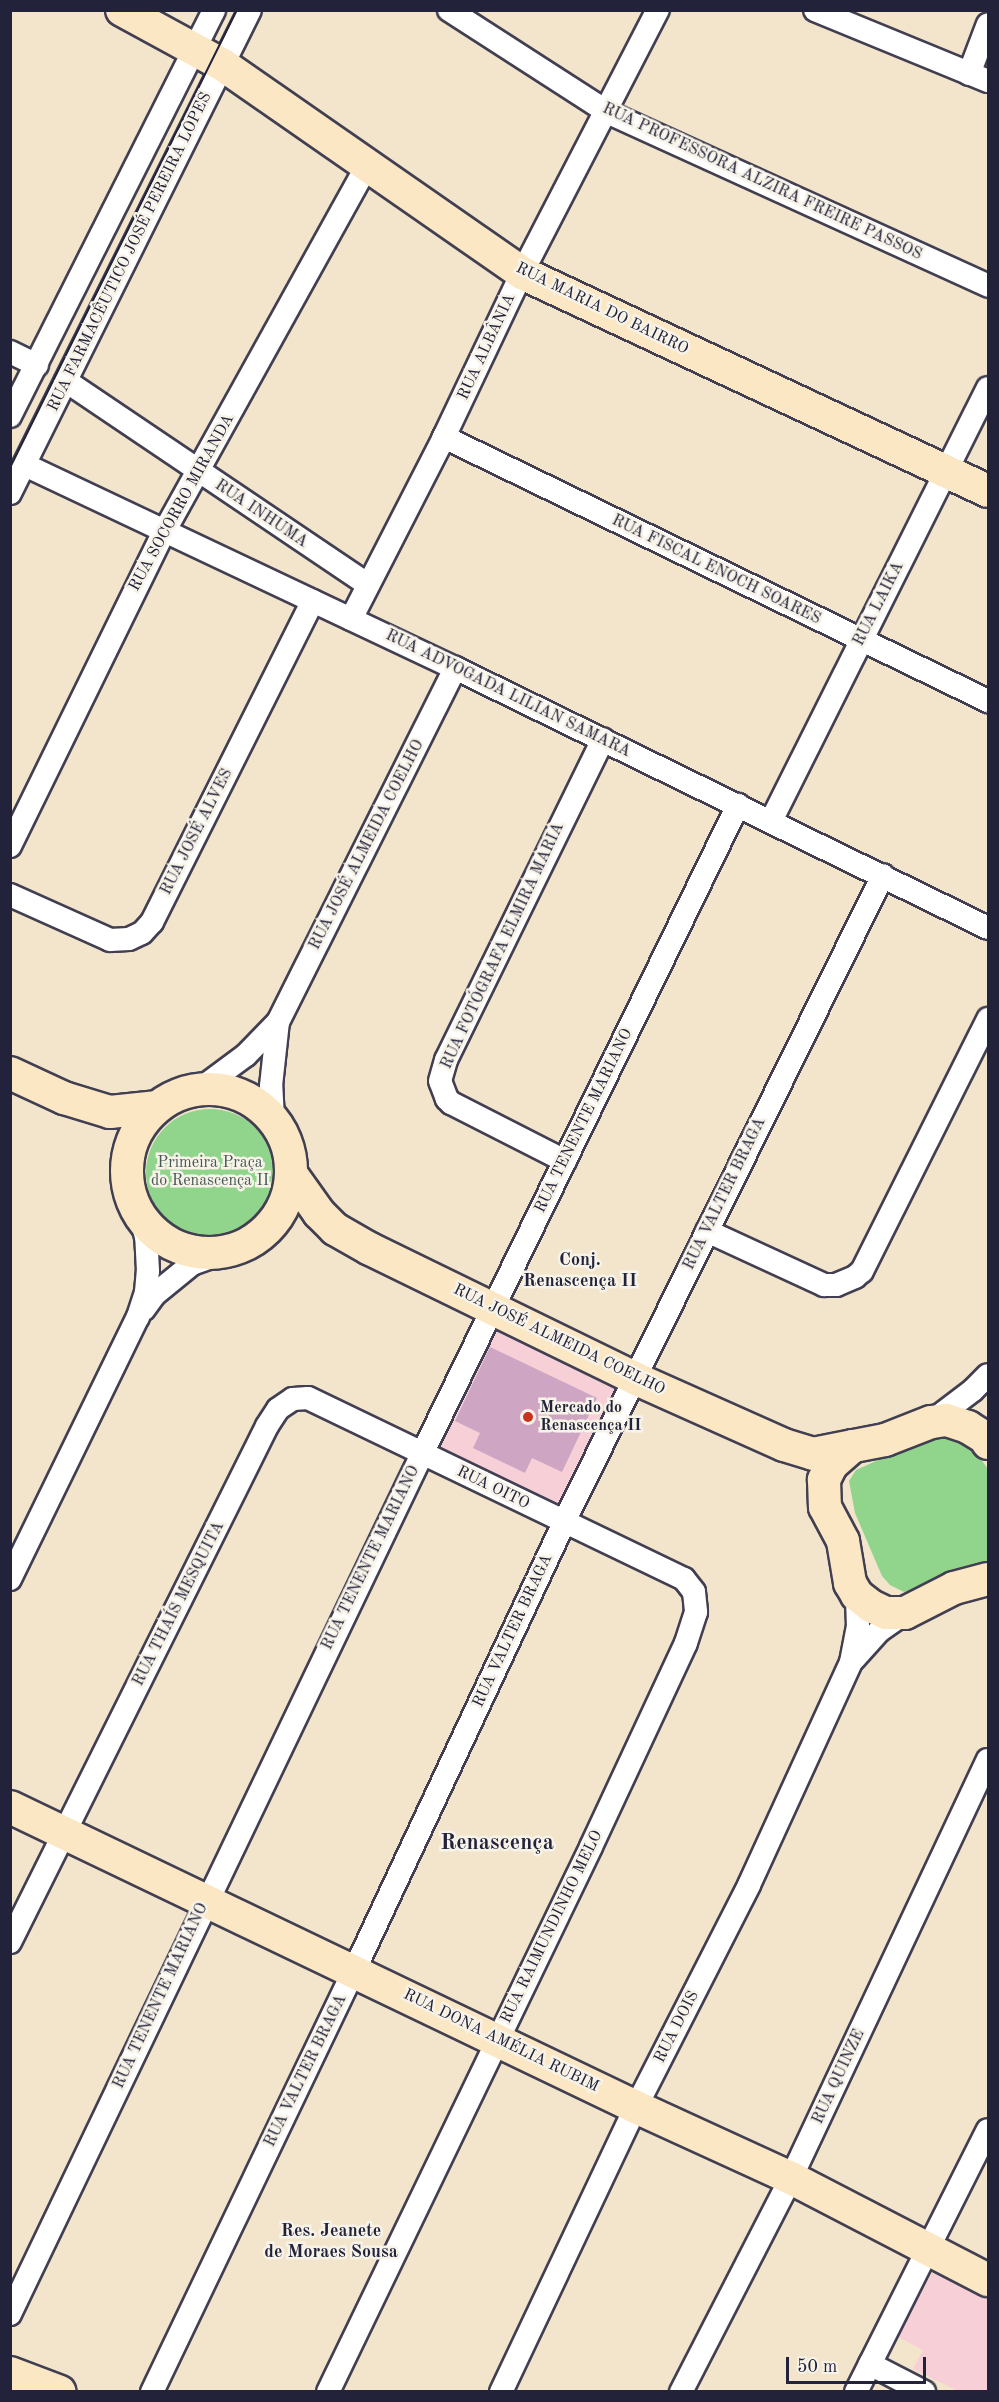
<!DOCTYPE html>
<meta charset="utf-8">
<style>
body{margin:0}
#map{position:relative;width:999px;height:2402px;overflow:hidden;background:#f2e5cc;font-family:"Old Standard TT",serif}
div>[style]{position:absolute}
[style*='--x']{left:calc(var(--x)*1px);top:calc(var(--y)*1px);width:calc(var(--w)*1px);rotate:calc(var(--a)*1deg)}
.built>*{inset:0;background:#f6cfd7}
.green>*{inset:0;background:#91d48c}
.round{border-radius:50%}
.building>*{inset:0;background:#cea6c3}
.roads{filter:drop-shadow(2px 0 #413f51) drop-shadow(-2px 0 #413f51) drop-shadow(0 2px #413f51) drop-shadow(0 -2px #413f51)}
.street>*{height:22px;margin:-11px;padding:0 11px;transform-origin:11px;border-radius:11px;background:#fff}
.secondary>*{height:32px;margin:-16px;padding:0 16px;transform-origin:16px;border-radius:16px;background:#fbe7c3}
.secondary>.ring{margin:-16px;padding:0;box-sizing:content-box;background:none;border:32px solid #fbe7c3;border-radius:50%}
.tram>*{height:1.5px;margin:-0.75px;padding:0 0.75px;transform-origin:0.75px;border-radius:0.75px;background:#22223b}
.dots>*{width:16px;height:16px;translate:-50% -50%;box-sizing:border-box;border:3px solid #f7f3e8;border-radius:50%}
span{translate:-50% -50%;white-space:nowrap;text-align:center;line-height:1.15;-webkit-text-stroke:5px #f7f3e8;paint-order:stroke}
.street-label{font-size:16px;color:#22223b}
.park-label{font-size:16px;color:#435753}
.poi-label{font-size:16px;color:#22223b;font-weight:700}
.left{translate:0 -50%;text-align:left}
.neighbourhood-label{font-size:18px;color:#22223b;font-weight:700}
.district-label{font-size:22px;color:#22223b;font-weight:700}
.frame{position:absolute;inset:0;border:12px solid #22223b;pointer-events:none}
.scale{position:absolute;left:786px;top:2357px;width:140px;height:27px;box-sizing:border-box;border:3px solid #22223b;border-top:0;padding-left:8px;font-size:18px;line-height:21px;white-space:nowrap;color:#22223b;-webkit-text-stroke:4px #f7f3e8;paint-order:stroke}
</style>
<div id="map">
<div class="built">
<i style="clip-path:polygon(497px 1328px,617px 1386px,559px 1506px,440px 1448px)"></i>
<i style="clip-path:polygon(933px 2271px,988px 2299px,988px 2391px,958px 2391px,913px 2369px,923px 2350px,898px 2337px)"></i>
</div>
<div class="green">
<i class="round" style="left:146px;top:1109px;width:128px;height:128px"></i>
<i style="clip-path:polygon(932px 1436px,954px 1439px,978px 1456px,986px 1466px,988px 1471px,988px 1560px,980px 1568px,904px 1592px,890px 1585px,882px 1576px,855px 1513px,849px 1481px,856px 1470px)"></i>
</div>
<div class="building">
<i style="clip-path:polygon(490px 1347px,597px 1398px,562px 1472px,532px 1458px,525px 1473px,473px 1448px,480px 1433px,455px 1421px)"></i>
</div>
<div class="roads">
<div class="street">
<i style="--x:449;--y:10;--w:188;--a:32.8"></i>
<i style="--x:607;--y:112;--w:419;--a:24.5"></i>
<i style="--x:815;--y:10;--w:187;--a:22.3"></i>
<i style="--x:969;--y:74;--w:53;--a:-69.2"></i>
<i style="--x:10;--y:352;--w:30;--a:26"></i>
<i style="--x:66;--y:381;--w:363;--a:34"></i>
<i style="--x:10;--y:416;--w:454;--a:-63.3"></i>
<i style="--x:444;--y:437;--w:605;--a:25.89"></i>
<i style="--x:25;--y:465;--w:476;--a:25.3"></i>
<i style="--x:455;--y:668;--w:593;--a:26"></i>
<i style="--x:10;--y:493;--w:539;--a:-63.58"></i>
<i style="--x:351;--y:619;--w:204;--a:-62.9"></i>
<i style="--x:444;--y:437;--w:182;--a:-64.6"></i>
<i style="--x:522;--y:273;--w:296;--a:-62.7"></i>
<i style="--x:771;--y:821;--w:484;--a:-63.4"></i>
<i style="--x:10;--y:846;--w:350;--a:-63.9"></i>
<i style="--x:164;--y:532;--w:419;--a:-61"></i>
<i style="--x:10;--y:895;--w:110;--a:24.2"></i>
<i style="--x:110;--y:940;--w:19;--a:-3"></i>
<i style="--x:129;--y:939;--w:14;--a:-25"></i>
<i style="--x:142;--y:933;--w:15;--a:-48"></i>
<i style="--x:152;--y:922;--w:359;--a:-63.4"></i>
<i style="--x:200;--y:1089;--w:57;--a:-36.5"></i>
<i style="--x:246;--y:1055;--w:46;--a:-45.9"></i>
<i style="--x:273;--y:1119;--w:33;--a:-93"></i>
<i style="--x:271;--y:1086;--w:64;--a:-83.8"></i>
<i style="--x:278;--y:1022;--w:396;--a:-63.4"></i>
<i style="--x:565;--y:1161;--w:128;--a:-153"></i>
<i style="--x:451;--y:1103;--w:6;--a:-135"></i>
<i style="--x:447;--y:1099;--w:19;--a:-111"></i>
<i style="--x:440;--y:1081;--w:22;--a:-74"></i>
<i style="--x:446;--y:1060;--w:357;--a:-63.9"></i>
<i style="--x:707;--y:1231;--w:129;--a:24.8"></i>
<i style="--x:824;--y:1285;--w:12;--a:0"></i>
<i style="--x:836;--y:1285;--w:21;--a:-23"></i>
<i style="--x:855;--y:1277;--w:9;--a:-41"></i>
<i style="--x:862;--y:1271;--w:282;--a:-63.4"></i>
<i style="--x:144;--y:1309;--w:17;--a:-54"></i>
<i style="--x:154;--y:1295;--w:49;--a:-39.2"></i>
<i style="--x:192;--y:1264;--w:45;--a:-19.7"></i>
<i style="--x:931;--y:1422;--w:53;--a:-37.3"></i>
<i style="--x:973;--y:1390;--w:21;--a:-45"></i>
<i style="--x:10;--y:1579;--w:292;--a:-64"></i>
<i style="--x:138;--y:1317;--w:26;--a:-72"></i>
<i style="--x:146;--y:1292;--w:21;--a:-85"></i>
<i style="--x:148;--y:1271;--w:34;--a:-93"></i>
<i style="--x:146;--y:1237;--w:20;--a:-105"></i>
<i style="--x:854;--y:1659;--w:38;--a:-48"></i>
<i style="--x:879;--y:1631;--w:32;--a:-35"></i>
<i style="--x:10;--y:1942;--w:576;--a:-63.52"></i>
<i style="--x:267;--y:1426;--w:20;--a:-57"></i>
<i style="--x:278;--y:1409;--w:18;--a:-34"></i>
<i style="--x:293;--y:1399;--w:15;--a:-4"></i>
<i style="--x:308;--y:1398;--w:417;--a:25.7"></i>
<i style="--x:684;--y:1579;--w:16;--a:52"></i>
<i style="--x:694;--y:1592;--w:20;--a:84"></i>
<i style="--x:696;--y:1612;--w:33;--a:108"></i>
<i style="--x:686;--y:1643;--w:225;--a:115"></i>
<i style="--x:591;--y:1847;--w:605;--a:115.76"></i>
<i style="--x:10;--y:2314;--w:954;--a:-64.4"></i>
<i style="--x:422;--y:1454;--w:722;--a:-64.04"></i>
<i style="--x:870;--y:2364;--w:61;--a:27.4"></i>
<i style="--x:152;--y:2392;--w:467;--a:-64.4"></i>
<i style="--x:354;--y:1971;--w:496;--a:-64.9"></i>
<i style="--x:564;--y:1522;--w:721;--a:-63.75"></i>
<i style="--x:501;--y:2392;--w:315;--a:-64.7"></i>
<i style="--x:636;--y:2107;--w:249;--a:-63"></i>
<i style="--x:749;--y:1885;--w:245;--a:-65.4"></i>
<i style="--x:851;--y:1662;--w:36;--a:-79"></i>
<i style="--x:858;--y:1627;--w:32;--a:-92"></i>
<i style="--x:681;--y:2392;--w:241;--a:-62.8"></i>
<i style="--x:791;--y:2178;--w:462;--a:-64.8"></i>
<i style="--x:856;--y:2392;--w:293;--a:-63.3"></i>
</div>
<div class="secondary">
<i style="--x:122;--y:10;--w:115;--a:28.6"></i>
<i style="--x:223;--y:65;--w:364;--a:34.8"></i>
<i style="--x:522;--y:273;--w:514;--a:25.07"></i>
<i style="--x:10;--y:1073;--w:60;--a:24.8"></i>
<i style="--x:64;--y:1098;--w:48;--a:16.9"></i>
<i style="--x:110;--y:1112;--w:46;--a:-6.2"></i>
<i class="ring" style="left:127px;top:1089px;width:132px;height:132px"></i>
<i style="--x:292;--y:1175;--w:47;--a:54.6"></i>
<i style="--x:319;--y:1213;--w:23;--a:45"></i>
<i style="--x:335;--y:1229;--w:40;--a:29.7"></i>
<i style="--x:370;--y:1249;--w:294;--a:26"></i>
<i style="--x:634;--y:1378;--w:164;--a:24.1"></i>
<i style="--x:784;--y:1445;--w:30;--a:17"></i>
<i style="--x:813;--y:1454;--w:41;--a:-11.3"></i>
<i style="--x:988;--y:1443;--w:4;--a:-104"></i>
<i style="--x:987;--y:1439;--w:22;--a:-148"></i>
<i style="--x:968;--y:1427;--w:23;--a:-162"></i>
<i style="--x:946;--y:1420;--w:15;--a:172"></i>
<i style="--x:931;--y:1422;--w:49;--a:158.6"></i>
<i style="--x:885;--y:1440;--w:33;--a:169"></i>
<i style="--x:853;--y:1446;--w:28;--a:139"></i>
<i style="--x:832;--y:1464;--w:18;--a:117"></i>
<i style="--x:824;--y:1480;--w:27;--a:88"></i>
<i style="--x:825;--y:1507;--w:38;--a:62"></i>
<i style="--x:843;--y:1541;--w:43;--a:80.5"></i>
<i style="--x:850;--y:1583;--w:14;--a:60"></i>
<i style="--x:857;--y:1595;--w:18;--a:38"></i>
<i style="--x:871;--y:1606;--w:17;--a:25"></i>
<i style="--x:886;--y:1613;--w:19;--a:0"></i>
<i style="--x:905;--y:1613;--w:55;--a:-27"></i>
<i style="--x:954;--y:1588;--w:35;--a:-15"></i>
<i style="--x:10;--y:1807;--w:694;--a:25.61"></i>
<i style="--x:636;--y:2107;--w:170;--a:24.6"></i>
<i style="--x:791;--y:2178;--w:222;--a:27.4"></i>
<i style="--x:10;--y:2373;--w:53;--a:20.8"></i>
</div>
</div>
<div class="tram">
<i style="--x:10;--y:468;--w:511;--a:-63.64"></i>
</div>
<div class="dots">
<i style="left:528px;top:1417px;background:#c8321e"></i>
</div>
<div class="street-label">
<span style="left:762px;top:182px;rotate:25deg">RUA PROFESSORA ALZIRA FREIRE PASSOS</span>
<span style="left:130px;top:252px;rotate:-64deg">RUA FARMACÊUTICO JOSÉ PEREIRA LOPES</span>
<span style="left:602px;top:309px;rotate:26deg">RUA MARIA DO BAIRRO</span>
<span style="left:487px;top:347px;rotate:-65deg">RUA ALBÂNIA</span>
<span style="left:182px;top:503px;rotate:-61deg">RUA SOCORRO MIRANDA</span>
<span style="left:261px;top:514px;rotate:34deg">RUA INHUMA</span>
<span style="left:716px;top:570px;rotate:26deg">RUA FISCAL ENOCH SOARES</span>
<span style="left:879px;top:604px;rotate:-63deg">RUA LAIKA</span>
<span style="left:508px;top:694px;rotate:26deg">RUA ADVOGADA LILIAN SAMARA</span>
<span style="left:197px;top:832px;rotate:-63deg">RUA JOSÉ ALVES</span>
<span style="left:367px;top:845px;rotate:-63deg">RUA JOSÉ ALMEIDA COELHO</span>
<span style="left:503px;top:946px;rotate:-65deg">RUA FOTÓGRAFA ELMIRA MARIA</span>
<span style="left:584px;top:1121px;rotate:-64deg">RUA TENENTE MARIANO</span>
<span style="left:725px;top:1194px;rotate:-64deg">RUA VALTER BRAGA</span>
<span style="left:559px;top:1340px;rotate:26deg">RUA JOSÉ ALMEIDA COELHO</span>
<span style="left:493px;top:1488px;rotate:26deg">RUA OITO</span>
<span style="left:371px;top:1558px;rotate:-64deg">RUA TENENTE MARIANO</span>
<span style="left:179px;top:1604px;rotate:-63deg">RUA THAÍS MESQUITA</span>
<span style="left:513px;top:1631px;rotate:-65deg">RUA VALTER BRAGA</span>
<span style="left:552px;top:1927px;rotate:-64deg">RUA RAIMUNDINHO MELO</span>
<span style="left:161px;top:1996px;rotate:-65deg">RUA TENENTE MARIANO</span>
<span style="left:677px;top:2027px;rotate:-63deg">RUA DOIS</span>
<span style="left:501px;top:2041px;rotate:26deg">RUA DONA AMÉLIA RUBIM</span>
<span style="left:306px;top:2071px;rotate:-64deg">RUA VALTER BRAGA</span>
<span style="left:839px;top:2077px;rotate:-65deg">RUA QUINZE</span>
</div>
<div class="park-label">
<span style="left:210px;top:1172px">Primeira Praça<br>do Renascença II</span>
</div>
<div class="poi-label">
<span class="left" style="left:540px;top:1417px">Mercado do<br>Renascença II</span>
</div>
<div class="neighbourhood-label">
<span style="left:580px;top:1271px">Conj.<br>Renascença II</span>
<span style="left:331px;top:2242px">Res. Jeanete<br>de Moraes Sousa</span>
</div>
<div class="district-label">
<span style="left:497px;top:1844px">Renascença</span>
</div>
<div class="frame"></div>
<div class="scale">50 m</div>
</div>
